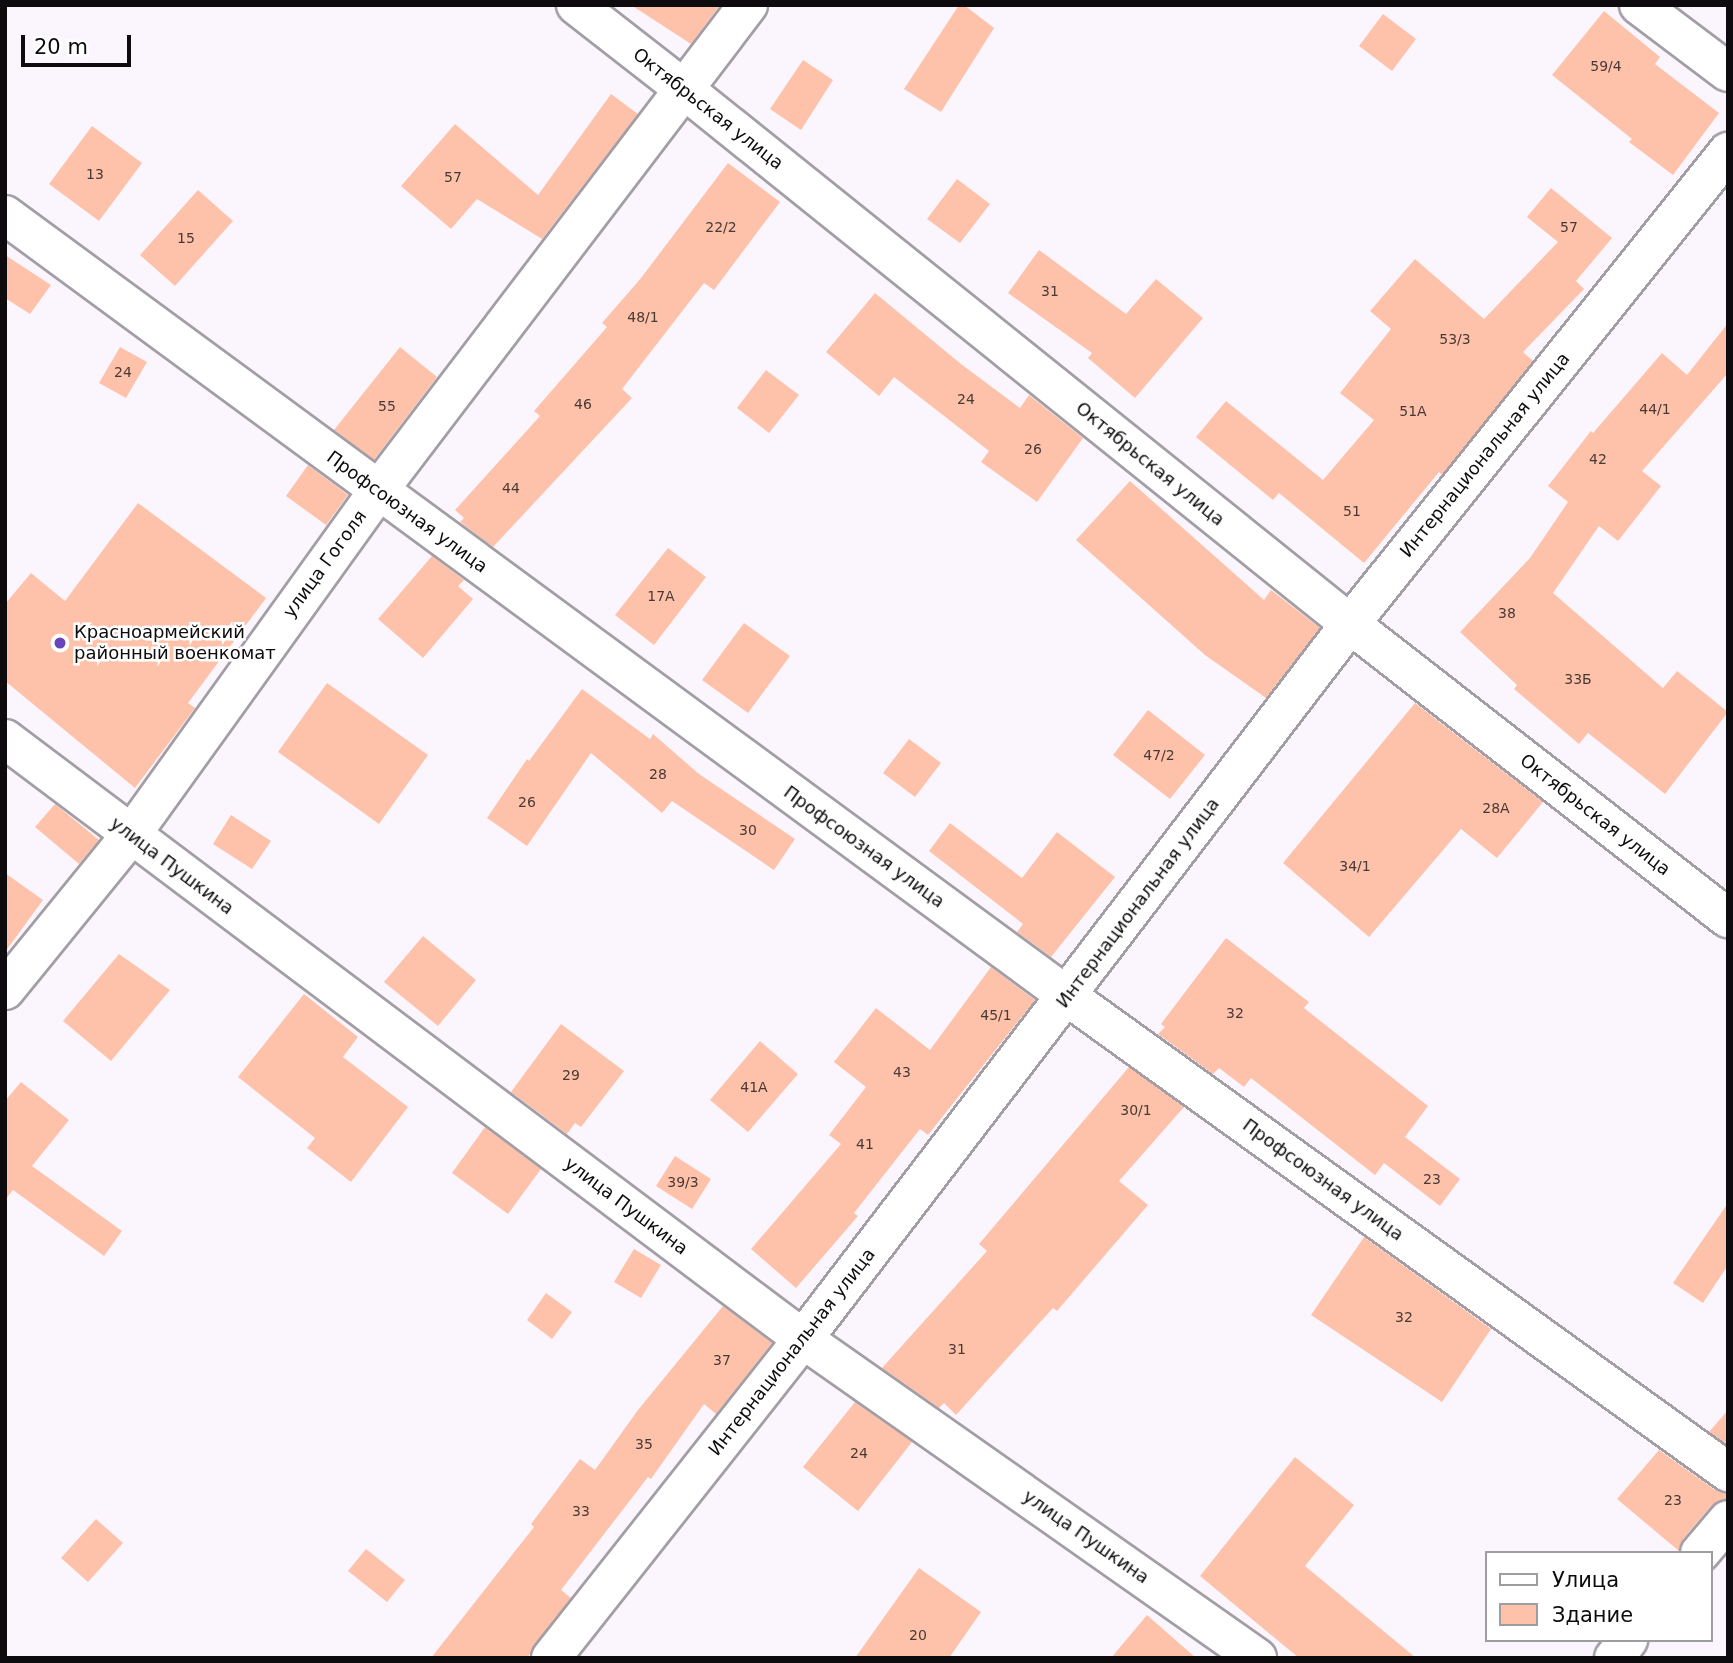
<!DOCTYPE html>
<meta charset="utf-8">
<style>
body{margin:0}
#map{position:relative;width:1733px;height:1663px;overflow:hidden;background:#fbf6fe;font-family:"DejaVu Sans",sans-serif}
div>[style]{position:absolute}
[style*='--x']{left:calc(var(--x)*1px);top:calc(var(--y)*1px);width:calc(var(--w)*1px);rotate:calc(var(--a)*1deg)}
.building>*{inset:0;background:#fec2aa}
.roads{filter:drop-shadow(2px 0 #a39ea6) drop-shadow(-2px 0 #a39ea6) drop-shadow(0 2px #a39ea6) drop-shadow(0 -2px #a39ea6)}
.minor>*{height:38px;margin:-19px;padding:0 19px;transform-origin:19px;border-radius:19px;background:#fff}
.dots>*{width:19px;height:19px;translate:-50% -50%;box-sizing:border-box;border:4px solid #fff;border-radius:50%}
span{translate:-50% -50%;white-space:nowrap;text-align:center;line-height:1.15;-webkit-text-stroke:5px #fff;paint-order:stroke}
.number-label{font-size:14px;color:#493935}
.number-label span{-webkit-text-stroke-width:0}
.street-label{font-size:18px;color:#0d0b0e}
.poi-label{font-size:18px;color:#0d0b0e}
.left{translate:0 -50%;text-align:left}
.frame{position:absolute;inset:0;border:7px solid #0d0b0e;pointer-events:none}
.legend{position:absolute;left:1485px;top:1551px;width:228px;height:91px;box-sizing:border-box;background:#fff;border:2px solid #9e9d9f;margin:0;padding:9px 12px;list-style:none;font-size:21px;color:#0d0b0e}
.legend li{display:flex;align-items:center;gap:14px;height:35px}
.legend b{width:35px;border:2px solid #9e9d9f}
.scale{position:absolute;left:21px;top:35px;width:110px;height:32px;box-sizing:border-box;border:4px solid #0d0b0e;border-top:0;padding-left:9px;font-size:21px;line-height:24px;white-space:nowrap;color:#0d0b0e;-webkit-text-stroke:5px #fff;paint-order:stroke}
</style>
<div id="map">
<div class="building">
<i style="clip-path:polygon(631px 5px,720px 5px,691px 44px)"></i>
<i style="clip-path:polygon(959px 5px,964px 5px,994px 28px,941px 112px,904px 89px)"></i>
<i style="clip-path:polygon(1604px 11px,1660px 57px,1655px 64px,1719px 113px,1673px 175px,1629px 142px,1632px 139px,1552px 75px)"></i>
<i style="clip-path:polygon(1383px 14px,1416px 39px,1392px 71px,1359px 46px)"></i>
<i style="clip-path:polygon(803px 60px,833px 80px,801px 130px,770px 109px)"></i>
<i style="clip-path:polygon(611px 94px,638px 114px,542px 239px,477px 199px,451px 229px,401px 186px,455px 124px,538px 195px)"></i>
<i style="clip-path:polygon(92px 126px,142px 163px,99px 221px,49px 184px)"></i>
<i style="clip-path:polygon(728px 163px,780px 202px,714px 290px,704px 283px,622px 389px,632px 398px,493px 547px,460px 522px,464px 518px,455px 510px,540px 416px,534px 411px,607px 327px,602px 323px,641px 278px)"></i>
<i style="clip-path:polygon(957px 179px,990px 204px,960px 243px,927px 219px)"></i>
<i style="clip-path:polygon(1551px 188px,1612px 238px,1576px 281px,1584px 289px,1523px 352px,1533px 361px,1442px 475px,1439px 472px,1364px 563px,1279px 493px,1273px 500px,1196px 437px,1226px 401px,1323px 480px,1374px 420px,1340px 393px,1391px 329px,1370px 311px,1415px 259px,1484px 319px,1558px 242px,1527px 217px)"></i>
<i style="clip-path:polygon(198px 190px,233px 221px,175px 286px,140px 255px)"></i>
<i style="clip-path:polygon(1039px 250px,1126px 314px,1156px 279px,1203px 318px,1135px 398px,1088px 358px,1092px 353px,1008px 293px)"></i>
<i style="clip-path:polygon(5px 255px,51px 285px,30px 314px,5px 298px)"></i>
<i style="clip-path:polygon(875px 293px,961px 364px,1020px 408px,1029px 395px,1083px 438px,1037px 502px,981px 462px,989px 451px,894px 377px,879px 396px,826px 352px)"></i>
<i style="clip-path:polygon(1728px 323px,1728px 373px,1642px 471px,1661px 486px,1618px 541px,1599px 526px,1553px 593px,1663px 688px,1677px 671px,1728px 712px,1665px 794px,1588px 733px,1579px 744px,1514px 689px,1517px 685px,1460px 632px,1530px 558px,1568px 502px,1548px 486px,1591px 431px,1593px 433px,1662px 353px,1687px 375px)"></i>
<i style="clip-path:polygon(120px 347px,147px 362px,126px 398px,99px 383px)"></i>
<i style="clip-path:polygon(400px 347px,437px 377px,374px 460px,334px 430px)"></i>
<i style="clip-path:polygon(766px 370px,799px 395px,769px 433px,737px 408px)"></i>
<i style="clip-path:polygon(308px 465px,348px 495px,326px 525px,286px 496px)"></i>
<i style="clip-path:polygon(1130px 481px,1264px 600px,1271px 590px,1320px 628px,1266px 698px,1205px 655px,1076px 540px)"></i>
<i style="clip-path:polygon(138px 503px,266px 598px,188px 703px,195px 708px,135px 788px,5px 681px,5px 604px,31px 573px,65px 601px)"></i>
<i style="clip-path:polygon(668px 548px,706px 577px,654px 645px,615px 615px)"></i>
<i style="clip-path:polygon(432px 556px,464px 580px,458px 586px,473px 599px,423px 658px,378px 619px)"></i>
<i style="clip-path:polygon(744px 623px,790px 656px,748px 713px,702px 680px)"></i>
<i style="clip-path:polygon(327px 683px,428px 755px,379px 824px,278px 752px)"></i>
<i style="clip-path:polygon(582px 689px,650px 739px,653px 734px,699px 774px,795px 839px,774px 870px,672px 801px,662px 813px,591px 753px,527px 846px,487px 818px,527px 759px,529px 761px)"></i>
<i style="clip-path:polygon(1415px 703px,1543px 802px,1497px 858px,1461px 829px,1369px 937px,1283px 863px)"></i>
<i style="clip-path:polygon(1148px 710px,1205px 755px,1170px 799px,1113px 755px)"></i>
<i style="clip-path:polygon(909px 739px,941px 763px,915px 797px,883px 773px)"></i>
<i style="clip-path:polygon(55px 804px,99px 840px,79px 864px,35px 827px)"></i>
<i style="clip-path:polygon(231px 815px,271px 841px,252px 869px,213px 844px)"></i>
<i style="clip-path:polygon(950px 823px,1022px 878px,1057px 832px,1115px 877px,1051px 957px,1017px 932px,1023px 924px,929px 851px)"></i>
<i style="clip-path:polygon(5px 873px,43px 900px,5px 952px)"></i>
<i style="clip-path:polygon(423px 936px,476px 980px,438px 1026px,384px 982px)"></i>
<i style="clip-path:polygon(1226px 938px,1309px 1002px,1304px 1008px,1428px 1106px,1405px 1137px,1460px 1179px,1440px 1206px,1384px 1163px,1375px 1175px,1251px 1078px,1244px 1087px,1219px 1068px,1213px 1074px,1158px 1034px,1165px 1027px,1161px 1024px)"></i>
<i style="clip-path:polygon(119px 954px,170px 990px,111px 1061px,63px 1021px)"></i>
<i style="clip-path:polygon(991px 967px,1035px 1000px,928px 1135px,920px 1129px,854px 1213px,858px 1216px,796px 1288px,751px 1249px,841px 1144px,829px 1135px,866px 1087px,834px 1062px,876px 1008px,930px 1050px)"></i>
<i style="clip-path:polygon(304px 994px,358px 1037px,343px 1057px,408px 1107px,351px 1182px,307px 1148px,315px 1138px,238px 1077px)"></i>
<i style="clip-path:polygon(561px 1024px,624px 1071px,581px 1127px,575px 1123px,567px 1134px,511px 1092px)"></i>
<i style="clip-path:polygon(760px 1041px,798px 1074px,748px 1132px,710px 1100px)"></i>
<i style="clip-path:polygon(1129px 1067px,1184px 1107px,1119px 1181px,1148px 1205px,1057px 1311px,1053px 1308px,956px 1415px,944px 1403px,939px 1408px,882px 1368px,987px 1251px,979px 1244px)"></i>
<i style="clip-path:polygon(21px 1082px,69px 1120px,32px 1166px,122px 1231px,104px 1256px,13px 1190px,5px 1200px,5px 1101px)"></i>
<i style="clip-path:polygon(485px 1127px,541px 1169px,508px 1214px,452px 1173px)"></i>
<i style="clip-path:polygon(675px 1156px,711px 1179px,692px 1209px,656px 1186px)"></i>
<i style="clip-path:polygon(1728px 1203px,1728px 1265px,1703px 1303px,1673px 1283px)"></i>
<i style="clip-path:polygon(1364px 1237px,1491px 1329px,1442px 1402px,1311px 1315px)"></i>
<i style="clip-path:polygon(634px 1249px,661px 1265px,641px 1298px,614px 1282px)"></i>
<i style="clip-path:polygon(546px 1293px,572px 1312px,552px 1339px,527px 1320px)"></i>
<i style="clip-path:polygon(723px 1306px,772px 1343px,716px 1414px,704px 1404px,651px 1479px,648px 1477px,561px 1590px,571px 1598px,527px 1658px,431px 1658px,534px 1527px,531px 1524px,580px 1459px,595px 1470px,638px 1410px)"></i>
<i style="clip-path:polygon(855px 1402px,912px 1442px,858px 1511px,803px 1467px)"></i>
<i style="clip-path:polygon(1728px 1410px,1728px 1445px,1709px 1432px)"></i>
<i style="clip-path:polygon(1659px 1450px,1715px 1490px,1728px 1494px,1728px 1499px,1711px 1506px,1683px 1539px,1679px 1551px,1617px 1499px)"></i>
<i style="clip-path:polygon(1295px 1457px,1354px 1505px,1305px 1566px,1416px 1658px,1299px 1658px,1200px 1576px)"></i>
<i style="clip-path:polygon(96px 1519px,123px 1543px,88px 1582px,61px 1558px)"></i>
<i style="clip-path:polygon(366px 1549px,405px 1580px,387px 1602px,348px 1571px)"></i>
<i style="clip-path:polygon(919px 1568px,981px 1612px,949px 1658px,855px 1658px)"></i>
<i style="clip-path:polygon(1147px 1615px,1196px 1658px,1111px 1658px)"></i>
</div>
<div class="roads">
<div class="minor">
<i style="--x:576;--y:5;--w:138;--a:37.9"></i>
<i style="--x:685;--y:90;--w:853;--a:38.76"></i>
<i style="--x:1350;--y:624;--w:479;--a:37.9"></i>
<i style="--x:1639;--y:5;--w:111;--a:37"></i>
<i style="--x:5;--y:215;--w:1318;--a:36.33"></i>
<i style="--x:1067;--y:996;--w:815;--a:35.76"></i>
<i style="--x:5;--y:739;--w:998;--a:36.94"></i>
<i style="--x:803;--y:1339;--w:555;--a:35.09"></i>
<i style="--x:5;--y:990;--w:200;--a:-50.9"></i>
<i style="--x:131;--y:835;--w:423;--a:-54.3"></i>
<i style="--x:378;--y:491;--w:611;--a:-52.72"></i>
<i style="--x:1700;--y:1553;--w:43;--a:-49.7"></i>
<i style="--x:551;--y:1658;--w:407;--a:-51.7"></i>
<i style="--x:803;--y:1339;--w:900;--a:-52.58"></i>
<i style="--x:1350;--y:624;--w:605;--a:-51.31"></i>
<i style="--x:1614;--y:1658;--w:23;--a:-52"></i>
</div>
</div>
<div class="dots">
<i style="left:60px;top:643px;background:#6743bc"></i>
</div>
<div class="number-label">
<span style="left:1606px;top:66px">59/4</span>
<span style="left:95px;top:174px">13</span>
<span style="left:453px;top:177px">57</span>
<span style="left:721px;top:227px">22/2</span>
<span style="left:1569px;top:227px">57</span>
<span style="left:186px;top:238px">15</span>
<span style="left:1050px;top:291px">31</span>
<span style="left:643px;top:317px">48/1</span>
<span style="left:1455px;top:339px">53/3</span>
<span style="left:123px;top:372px">24</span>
<span style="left:966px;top:399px">24</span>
<span style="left:583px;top:404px">46</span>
<span style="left:387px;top:406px">55</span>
<span style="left:1655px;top:409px">44/1</span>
<span style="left:1413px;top:411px">51А</span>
<span style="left:1033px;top:449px">26</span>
<span style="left:1598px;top:459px">42</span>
<span style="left:511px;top:488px">44</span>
<span style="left:1352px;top:511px">51</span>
<span style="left:661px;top:596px">17А</span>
<span style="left:1507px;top:613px">38</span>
<span style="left:1578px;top:679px">33Б</span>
<span style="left:1159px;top:755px">47/2</span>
<span style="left:658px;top:774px">28</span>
<span style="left:527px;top:802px">26</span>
<span style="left:1496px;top:808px">28А</span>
<span style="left:748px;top:830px">30</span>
<span style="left:1355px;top:866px">34/1</span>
<span style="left:1235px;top:1013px">32</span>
<span style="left:996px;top:1015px">45/1</span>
<span style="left:902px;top:1072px">43</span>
<span style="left:571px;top:1075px">29</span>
<span style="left:754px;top:1087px">41А</span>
<span style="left:1136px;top:1110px">30/1</span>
<span style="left:865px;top:1144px">41</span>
<span style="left:1432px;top:1179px">23</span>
<span style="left:683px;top:1182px">39/3</span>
<span style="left:1404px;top:1317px">32</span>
<span style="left:957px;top:1349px">31</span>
<span style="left:722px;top:1360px">37</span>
<span style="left:644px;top:1444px">35</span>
<span style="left:859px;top:1453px">24</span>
<span style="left:1673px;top:1500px">23</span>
<span style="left:581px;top:1511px">33</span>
<span style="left:918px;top:1635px">20</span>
</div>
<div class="street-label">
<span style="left:708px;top:109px;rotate:38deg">Октябрьская улица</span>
<span style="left:1485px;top:455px;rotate:-51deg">Интернациональная улица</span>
<span style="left:1150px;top:464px;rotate:39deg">Октябрьская улица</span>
<span style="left:407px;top:512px;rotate:36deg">Профсоюзная улица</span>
<span style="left:325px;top:564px;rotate:-54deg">улица Гоголя</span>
<span style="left:1595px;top:815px;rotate:38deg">Октябрьская улица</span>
<span style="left:864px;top:847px;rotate:36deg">Профсоюзная улица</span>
<span style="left:172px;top:866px;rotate:37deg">улица Пушкина</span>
<span style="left:1138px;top:903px;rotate:-53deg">Интернациональная улица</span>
<span style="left:1323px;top:1180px;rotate:36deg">Профсоюзная улица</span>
<span style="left:626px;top:1206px;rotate:37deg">улица Пушкина</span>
<span style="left:792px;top:1352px;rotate:-52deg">Интернациональная улица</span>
<span style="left:1086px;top:1537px;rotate:35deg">улица Пушкина</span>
</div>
<div class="poi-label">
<span class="left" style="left:74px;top:643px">Красноармейский<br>районный военкомат</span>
</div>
<div class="frame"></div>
<ul class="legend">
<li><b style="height:9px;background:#fff"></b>Улица</li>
<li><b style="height:19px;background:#fec2aa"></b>Здание</li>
</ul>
<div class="scale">20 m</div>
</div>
